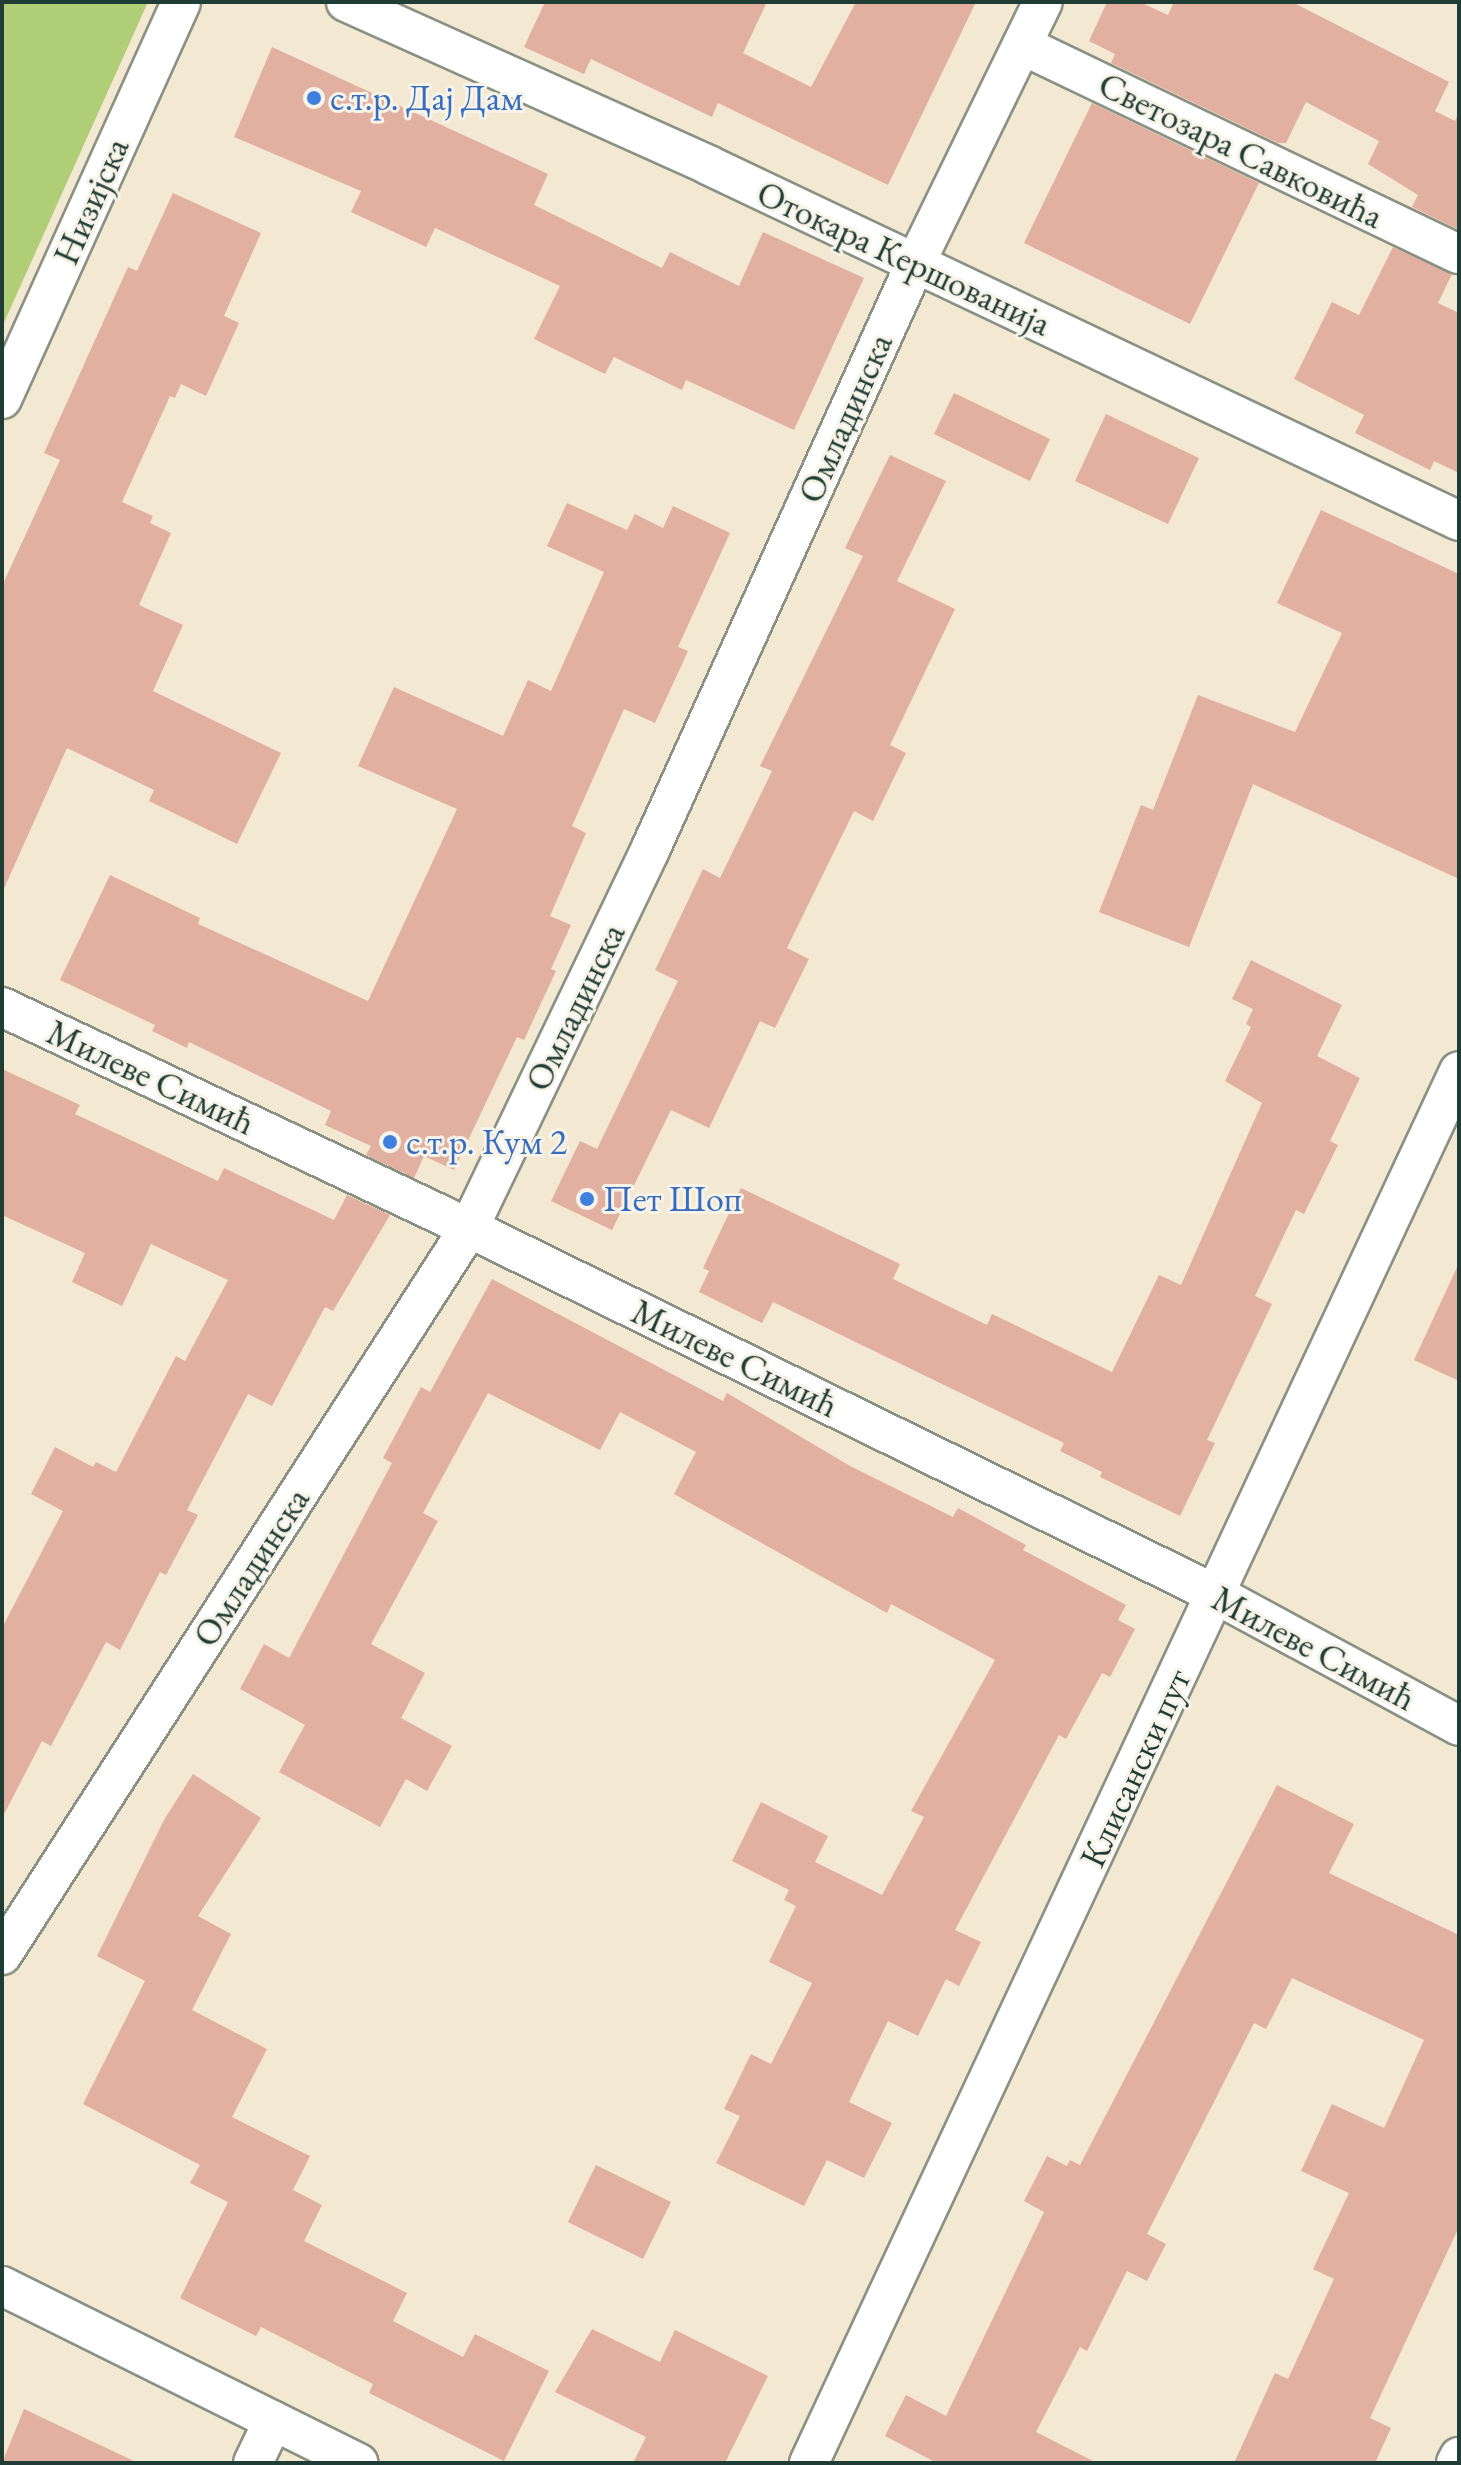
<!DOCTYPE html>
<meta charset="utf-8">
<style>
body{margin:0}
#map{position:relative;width:1461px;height:2465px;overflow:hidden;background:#f3e8d1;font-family:"EB Garamond",serif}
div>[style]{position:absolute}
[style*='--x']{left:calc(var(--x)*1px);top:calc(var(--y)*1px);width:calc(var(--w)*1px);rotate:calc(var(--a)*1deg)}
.green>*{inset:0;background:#b0ce76}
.building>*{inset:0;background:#e2b0a0}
.roads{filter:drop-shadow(2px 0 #899282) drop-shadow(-2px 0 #899282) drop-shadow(0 2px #899282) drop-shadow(0 -2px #899282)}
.street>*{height:38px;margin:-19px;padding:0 19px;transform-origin:19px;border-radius:19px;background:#fff}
.dots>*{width:22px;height:22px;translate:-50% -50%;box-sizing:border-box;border:4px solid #f7f3e8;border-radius:50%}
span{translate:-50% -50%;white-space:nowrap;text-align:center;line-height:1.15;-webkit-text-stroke:6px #f7f3e8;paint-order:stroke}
.shop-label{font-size:36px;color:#366cbe}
.left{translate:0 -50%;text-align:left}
.street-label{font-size:36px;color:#1f3d34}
.frame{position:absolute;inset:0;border:4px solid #1f3d34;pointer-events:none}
</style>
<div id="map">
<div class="green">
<i style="clip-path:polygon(2px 2px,148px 2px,2px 327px)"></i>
</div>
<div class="building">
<i style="clip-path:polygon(545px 2px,767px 2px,743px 53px,811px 87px,856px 2px,976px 2px,888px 185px,718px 103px,712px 117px,591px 59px,584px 74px,524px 47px)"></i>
<i style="clip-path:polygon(1107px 2px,1140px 2px,1168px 15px,1174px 2px,1292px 2px,1449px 82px,1435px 111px,1455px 121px,1459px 112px,1459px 230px,1412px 207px,1418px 195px,1368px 164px,1379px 141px,1306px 102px,1286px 143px,1278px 143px,1111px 63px,1115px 54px,1089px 41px)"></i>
<i style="clip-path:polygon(272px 47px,548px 174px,534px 205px,662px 268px,670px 252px,739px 286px,763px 232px,864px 278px,794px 430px,686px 380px,682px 390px,614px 357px,605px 374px,534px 339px,560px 286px,435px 228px,426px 247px,351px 212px,361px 191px,234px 137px)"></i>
<i style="clip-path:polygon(1092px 103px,1259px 183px,1190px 324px,1024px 243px)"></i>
<i style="clip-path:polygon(173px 193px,261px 233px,224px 316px,239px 323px,206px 396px,181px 384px,175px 398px,170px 396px,122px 502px,153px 516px,150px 523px,171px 533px,139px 605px,183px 625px,153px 691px,281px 753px,237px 844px,149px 801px,154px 790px,67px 748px,2px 893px,2px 586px,60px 460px,44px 453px,128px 267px,137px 271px)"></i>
<i style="clip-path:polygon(1393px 247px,1452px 274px,1438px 303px,1459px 313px,1459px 473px,1434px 461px,1430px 470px,1355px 433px,1364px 415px,1294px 379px,1332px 302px,1359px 315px)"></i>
<i style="clip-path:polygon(954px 393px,1050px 439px,1030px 481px,934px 434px)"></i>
<i style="clip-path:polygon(1106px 414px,1199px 458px,1168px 524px,1075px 481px)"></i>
<i style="clip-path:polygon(890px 455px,946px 481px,897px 581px,955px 609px,890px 745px,906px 753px,873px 821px,854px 811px,787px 948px,809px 959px,775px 1028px,760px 1021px,709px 1128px,671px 1110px,612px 1230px,551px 1201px,580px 1141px,597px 1149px,678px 981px,655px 970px,703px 869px,720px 878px,772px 771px,760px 766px,863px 556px,845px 548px)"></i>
<i style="clip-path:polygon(567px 503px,627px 530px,635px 514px,663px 528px,673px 506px,730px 533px,678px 647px,688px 651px,655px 723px,624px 709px,572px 826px,586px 833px,550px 916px,571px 925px,551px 969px,556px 971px,524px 1040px,517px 1037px,454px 1170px,424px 1156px,414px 1178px,366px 1155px,371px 1146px,325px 1125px,331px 1111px,189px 1042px,187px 1048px,152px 1031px,155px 1025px,60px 980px,110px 875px,200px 918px,198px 924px,368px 1001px,457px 809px,358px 766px,394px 687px,503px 736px,528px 680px,551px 691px,604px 572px,547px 546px)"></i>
<i style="clip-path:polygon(1321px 510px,1459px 574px,1459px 879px,1253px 784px,1189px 947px,1099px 912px,1141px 805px,1153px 810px,1198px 695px,1295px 732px,1342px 633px,1277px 603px)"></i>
<i style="clip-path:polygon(1251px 960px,1342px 1005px,1317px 1056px,1360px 1078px,1330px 1141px,1338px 1145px,1304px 1214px,1296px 1210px,1255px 1296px,1272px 1304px,1207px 1440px,1215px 1443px,1180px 1516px,1100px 1477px,1102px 1472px,1060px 1451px,1064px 1443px,773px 1302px,762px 1323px,699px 1292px,709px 1271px,703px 1268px,741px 1188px,900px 1264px,893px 1279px,987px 1325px,992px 1314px,1112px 1372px,1159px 1275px,1181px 1285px,1262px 1103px,1225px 1081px,1251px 1027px,1246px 1024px,1253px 1009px,1232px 999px)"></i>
<i style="clip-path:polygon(2px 1069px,80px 1105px,75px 1114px,218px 1181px,224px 1168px,334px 1220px,347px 1195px,390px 1215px,333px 1311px,325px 1307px,272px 1406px,248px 1394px,187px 1510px,198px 1515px,166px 1575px,160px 1572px,120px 1650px,106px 1642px,51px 1746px,42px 1741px,2px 1818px,2px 1628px,63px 1511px,31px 1494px,55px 1447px,93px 1467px,96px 1462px,116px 1472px,176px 1356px,185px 1361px,228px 1280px,151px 1244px,122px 1306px,72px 1282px,85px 1253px,2px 1215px)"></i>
<i style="clip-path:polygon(1459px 1263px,1459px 1381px,1414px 1360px)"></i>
<i style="clip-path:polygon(492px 1279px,723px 1401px,727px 1393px,850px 1466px,953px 1517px,958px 1508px,1026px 1545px,1023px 1550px,1126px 1605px,1118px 1620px,1135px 1629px,1110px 1677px,1102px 1673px,1066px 1739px,1059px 1735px,955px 1930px,981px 1942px,959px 1986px,946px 1979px,918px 2036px,888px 2021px,849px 2102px,892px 2123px,864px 2178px,827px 2160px,804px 2206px,716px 2163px,740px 2116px,724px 2109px,751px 2054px,771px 2064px,812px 1983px,769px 1962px,796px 1906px,784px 1900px,789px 1890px,732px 1861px,761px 1802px,828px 1836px,815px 1862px,882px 1895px,924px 1817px,911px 1811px,995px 1660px,891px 1604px,887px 1613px,674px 1494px,696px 1452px,620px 1412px,600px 1450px,488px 1393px,423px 1513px,438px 1521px,371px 1644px,425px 1673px,401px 1718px,452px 1746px,427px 1791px,406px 1779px,380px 1827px,279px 1772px,305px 1725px,240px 1689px,264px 1644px,289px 1658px,392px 1463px,383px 1458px,421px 1387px,430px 1392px)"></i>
<i style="clip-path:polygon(193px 1774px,261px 1818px,198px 1916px,231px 1934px,192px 2010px,267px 2049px,232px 2117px,310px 2156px,293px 2190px,322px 2205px,304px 2241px,407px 2293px,393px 2321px,463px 2357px,475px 2334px,549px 2371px,504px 2461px,369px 2393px,373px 2384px,261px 2327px,256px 2336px,180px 2298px,228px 2202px,190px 2183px,200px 2165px,83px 2104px,145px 1981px,97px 1956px,164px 1820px)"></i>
<i style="clip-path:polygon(1277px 1785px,1354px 1824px,1329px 1873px,1459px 1935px,1459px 2227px,1370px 2418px,1391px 2428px,1375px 2463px,1234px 2463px,1275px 2373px,1288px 2379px,1334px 2279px,1313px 2269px,1349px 2193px,1301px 2171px,1332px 2104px,1384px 2128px,1424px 2040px,1292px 1978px,1266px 2029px,1254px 2023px,1147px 2234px,1166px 2244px,1147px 2281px,1127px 2271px,1087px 2351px,1080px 2347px,1036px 2432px,1097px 2463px,937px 2463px,885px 2436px,906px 2395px,946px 2416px,1044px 2212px,1024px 2201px,1047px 2156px,1067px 2166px,1070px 2160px,1080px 2165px)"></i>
<i style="clip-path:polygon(596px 2165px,671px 2202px,643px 2259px,568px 2222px)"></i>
<i style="clip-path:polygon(592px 2329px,660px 2362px,675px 2330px,768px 2376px,725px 2463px,633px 2463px,646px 2437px,555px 2392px)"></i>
<i style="clip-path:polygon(24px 2409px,138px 2463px,2px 2463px)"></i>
</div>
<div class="roads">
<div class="street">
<i style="--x:346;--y:2;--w:397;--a:24.2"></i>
<i style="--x:708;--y:165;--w:831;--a:25.36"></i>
<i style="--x:1022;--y:45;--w:484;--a:25.6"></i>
<i style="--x:2;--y:399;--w:435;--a:-65.7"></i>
<i style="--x:2;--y:1007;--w:517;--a:25.33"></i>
<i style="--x:469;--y:1228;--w:833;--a:26.13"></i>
<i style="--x:1217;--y:1595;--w:275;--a:28.4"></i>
<i style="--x:2;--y:1955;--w:864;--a:-57.28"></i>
<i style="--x:469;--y:1228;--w:419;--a:-64.4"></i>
<i style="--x:650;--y:850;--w:645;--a:-65.66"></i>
<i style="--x:916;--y:262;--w:289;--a:-64"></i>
<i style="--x:2;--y:2286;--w:398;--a:26.4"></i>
<i style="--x:253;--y:2463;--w:47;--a:-64.5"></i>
<i style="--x:809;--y:2463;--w:1536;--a:-64.97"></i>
<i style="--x:1456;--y:2463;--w:7;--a:-63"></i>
</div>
</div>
<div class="dots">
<i style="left:314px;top:98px;background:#3f7fe0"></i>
<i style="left:390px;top:1142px;background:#3f7fe0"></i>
<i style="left:587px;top:1199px;background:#3f7fe0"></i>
</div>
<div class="shop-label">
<span class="left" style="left:330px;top:98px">с.т.р. Дај Дам</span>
<span class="left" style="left:406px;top:1142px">с.т.р. Кум 2</span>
<span class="left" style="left:603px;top:1199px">Пет Шоп</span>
</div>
<div class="street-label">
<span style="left:1241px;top:150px;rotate:26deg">Светозара Савковића</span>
<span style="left:91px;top:201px;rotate:-66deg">Низијска</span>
<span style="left:904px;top:258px;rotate:25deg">Отокара Кершованија</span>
<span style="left:845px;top:418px;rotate:-66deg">Омладинска</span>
<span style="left:575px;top:1007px;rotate:-64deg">Омладинска</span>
<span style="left:151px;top:1077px;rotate:25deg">Милеве Симић</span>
<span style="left:735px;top:1358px;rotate:26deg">Милеве Симић</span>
<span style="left:251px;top:1567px;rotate:-57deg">Омладинска</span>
<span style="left:1314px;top:1648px;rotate:28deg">Милеве Симић</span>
<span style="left:1135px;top:1768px;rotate:-65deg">Клисански пут</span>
</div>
<div class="frame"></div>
</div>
